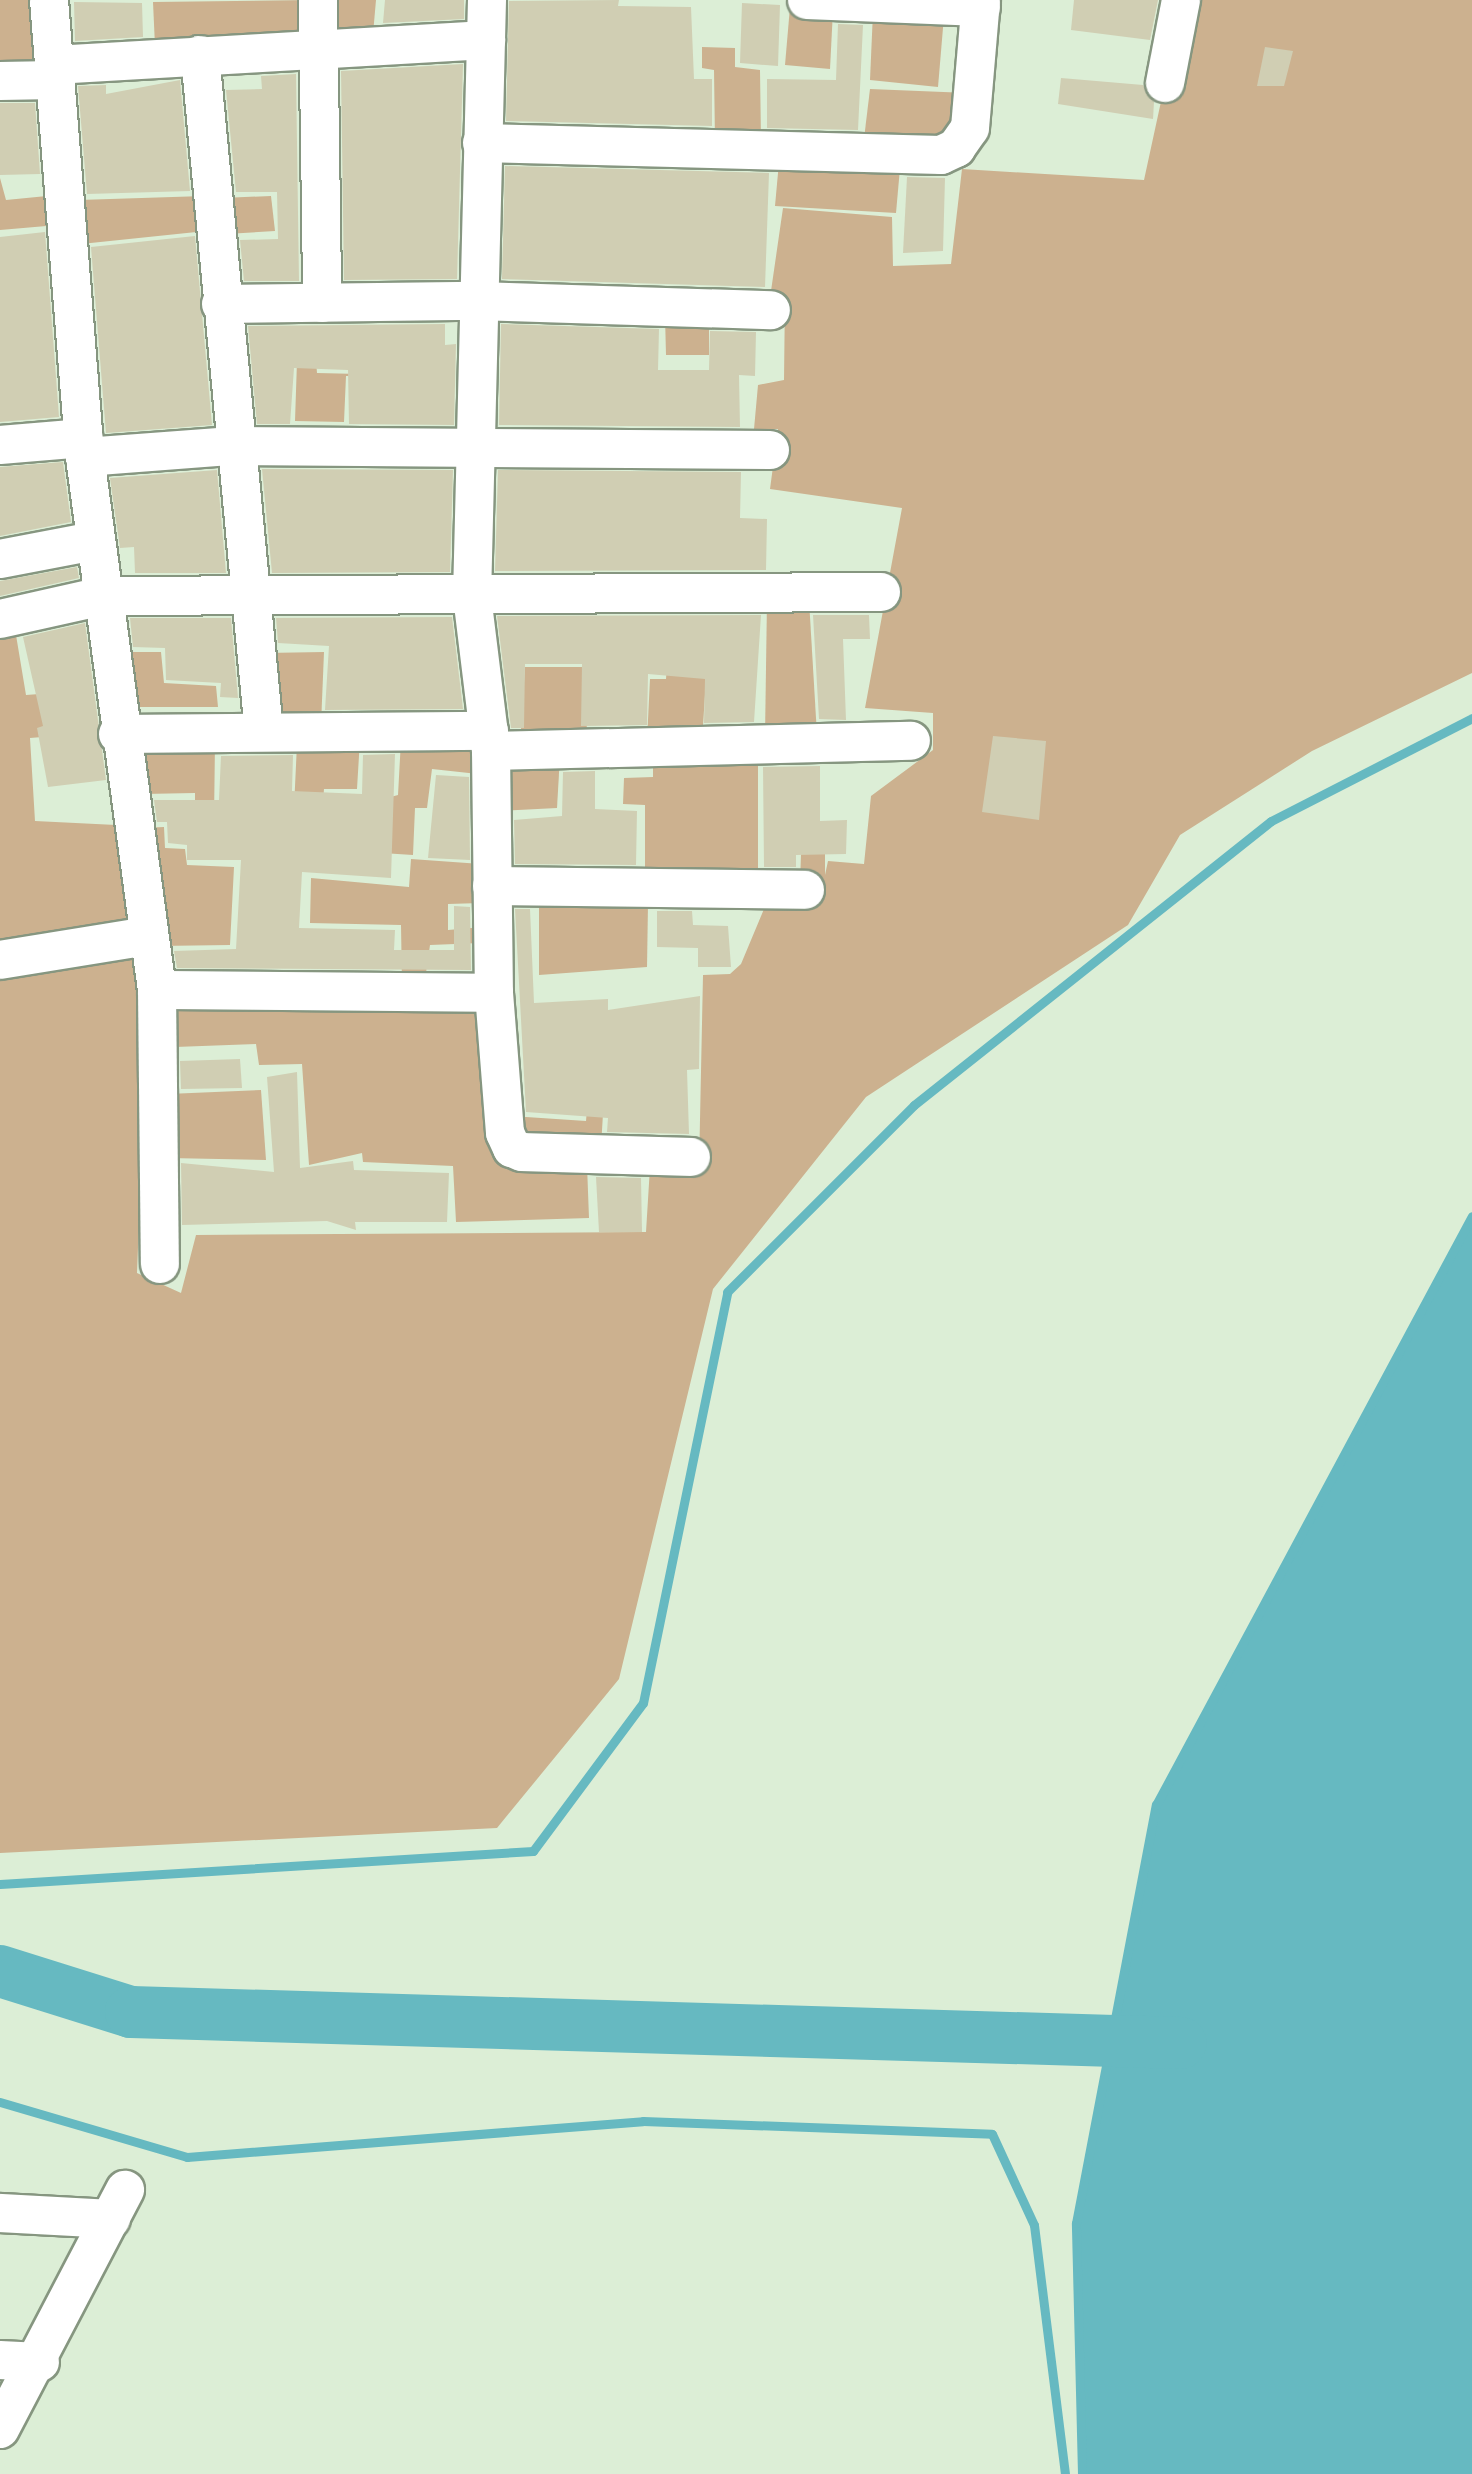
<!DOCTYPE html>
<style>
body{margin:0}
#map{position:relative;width:1472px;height:2474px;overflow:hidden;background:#dceed6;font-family:"Open Sans",sans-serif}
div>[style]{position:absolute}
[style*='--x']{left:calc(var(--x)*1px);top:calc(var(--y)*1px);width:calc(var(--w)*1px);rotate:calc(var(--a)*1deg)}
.green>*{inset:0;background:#ccb18f}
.water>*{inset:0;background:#66b9c1}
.stream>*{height:9px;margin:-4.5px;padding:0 4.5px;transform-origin:4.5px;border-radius:4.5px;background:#66b9c1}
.river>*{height:52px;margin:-26px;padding:0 26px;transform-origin:26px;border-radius:26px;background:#66b9c1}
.building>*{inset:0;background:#d0ceb3}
.roads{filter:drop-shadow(2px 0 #869680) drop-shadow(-2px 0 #869680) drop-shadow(0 2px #869680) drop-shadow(0 -2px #869680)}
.minor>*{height:38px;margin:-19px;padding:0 19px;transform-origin:19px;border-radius:19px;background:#fff}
span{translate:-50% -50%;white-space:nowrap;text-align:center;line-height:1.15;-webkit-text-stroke:8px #e9fbe3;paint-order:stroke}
</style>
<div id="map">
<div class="green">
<i style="clip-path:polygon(0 0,37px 0,40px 70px,0 71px)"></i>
<i style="clip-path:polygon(311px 0,313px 39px,155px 46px,153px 2px)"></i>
<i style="clip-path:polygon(329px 0,376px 0,373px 34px,331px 38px)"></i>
<i style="clip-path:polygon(1183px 0,1472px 0,1472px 673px,1312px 751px,1180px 835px,1128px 925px,866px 1097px,713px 1289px,619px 1679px,497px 1828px,0 1853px,0 971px,135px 946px,148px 993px,137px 1273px,181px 1293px,196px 1235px,646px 1232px,650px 1167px,699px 1168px,703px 975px,730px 974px,741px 964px,764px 909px,821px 900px,824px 883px,800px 883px,802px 825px,825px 854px,825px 875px,828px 861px,864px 864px,871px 796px,933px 750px,933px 713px,865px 708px,902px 508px,770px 489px,778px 429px,754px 429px,758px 385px,784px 380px,785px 295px,771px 291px,783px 208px,892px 217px,893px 266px,951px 264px,962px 169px,1144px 180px)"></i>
<i style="clip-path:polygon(790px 7px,833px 10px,830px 69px,785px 65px)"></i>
<i style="clip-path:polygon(873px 12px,944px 16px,938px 87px,870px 80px)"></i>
<i style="clip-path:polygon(702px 47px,735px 48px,735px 67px,760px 70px,761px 141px,715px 141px,714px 70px,702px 68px)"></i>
<i style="clip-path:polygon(870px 89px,968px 93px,952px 141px,863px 147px)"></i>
<i style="clip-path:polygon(779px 162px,900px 168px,896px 213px,775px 206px)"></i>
<i style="clip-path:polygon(0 178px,6px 200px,57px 195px,58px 225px,0 230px)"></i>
<i style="clip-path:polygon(204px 196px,206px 231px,81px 244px,79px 200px)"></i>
<i style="clip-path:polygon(271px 196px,275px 231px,226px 234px,222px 198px)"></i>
<i style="clip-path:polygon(665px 316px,709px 317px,709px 355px,666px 355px)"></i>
<i style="clip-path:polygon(316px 360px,317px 373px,403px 375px,346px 376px,344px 422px,295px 421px,297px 361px)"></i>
<i style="clip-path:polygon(767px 600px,809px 600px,817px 735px,765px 736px)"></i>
<i style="clip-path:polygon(15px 629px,26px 695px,93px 690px,91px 733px,30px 738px,35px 821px,116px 825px,128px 923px,0 947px,0 633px)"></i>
<i style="clip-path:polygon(121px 652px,161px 652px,164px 683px,216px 686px,218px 707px,135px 707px)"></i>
<i style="clip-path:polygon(324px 652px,321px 725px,269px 727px,265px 653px)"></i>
<i style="clip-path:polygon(667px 664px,707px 664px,702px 741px,647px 740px,650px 679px,666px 679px)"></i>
<i style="clip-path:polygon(525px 667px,586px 667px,587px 744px,520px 745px)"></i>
<i style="clip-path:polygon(478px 737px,478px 774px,432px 769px,427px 808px,415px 808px,413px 855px,382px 853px,387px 798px,398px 795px,401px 740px)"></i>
<i style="clip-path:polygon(360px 739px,357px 789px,324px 789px,317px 869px,291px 871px,297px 744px)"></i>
<i style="clip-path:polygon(133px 742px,215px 743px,214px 820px,195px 819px,195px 793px,143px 794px)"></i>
<i style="clip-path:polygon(758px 751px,758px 881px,645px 879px,645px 805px,623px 804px,624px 778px,653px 777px,653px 752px)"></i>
<i style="clip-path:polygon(560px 756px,557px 808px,499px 811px,501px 757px)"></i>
<i style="clip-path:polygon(164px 827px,165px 848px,185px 849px,187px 865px,234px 867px,230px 945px,158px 946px,141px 828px)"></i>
<i style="clip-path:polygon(411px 859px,481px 864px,481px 903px,448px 904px,448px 930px,483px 927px,480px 943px,430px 945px,424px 987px,402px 985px,401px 925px,310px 923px,311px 878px,409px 887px)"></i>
<i style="clip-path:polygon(539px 899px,648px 903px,647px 967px,539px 975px)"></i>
<i style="clip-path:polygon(485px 1000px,498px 1162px,587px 1165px,589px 1218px,456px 1222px,453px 1166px,363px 1162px,362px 1153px,309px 1165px,302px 1064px,259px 1065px,256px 1044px,175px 1047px,173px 1006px)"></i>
<i style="clip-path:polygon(261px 1090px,266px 1160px,169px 1158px,168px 1094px)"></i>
<i style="clip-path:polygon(588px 1097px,604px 1097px,601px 1147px,519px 1143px,511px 1116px,586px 1121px)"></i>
</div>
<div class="water">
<i style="clip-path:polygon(1472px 1216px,1472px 2474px,1082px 2474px,1076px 2223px,1156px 1805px)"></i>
</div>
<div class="stream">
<i style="--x:0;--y:1884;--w:534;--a:-3.54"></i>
<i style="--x:533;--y:1851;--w:184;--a:-53.4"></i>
<i style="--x:643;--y:1703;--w:419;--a:-78.4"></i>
<i style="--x:727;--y:1292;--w:264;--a:-45"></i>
<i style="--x:914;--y:1105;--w:456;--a:-38.5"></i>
<i style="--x:1271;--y:821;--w:226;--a:-27.1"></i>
<i style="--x:0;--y:2102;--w:195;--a:16.4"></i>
<i style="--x:187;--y:2157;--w:457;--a:-4.5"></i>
<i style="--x:643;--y:2121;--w:349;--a:2.1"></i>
<i style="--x:992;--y:2134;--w:100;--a:65.2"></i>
<i style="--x:1034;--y:2225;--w:251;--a:82.9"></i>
<i style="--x:1082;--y:2474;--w:251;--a:-91.4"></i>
<i style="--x:1076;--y:2223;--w:426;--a:-79.2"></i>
<i style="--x:1156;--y:1805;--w:668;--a:-61.79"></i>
</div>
<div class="river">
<i style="--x:0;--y:1971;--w:137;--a:17.4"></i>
<i style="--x:131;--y:2012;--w:1050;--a:1.69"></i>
</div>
<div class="building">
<i style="clip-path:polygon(385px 0,464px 0,464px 19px,383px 23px)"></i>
<i style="clip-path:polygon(619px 0,618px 6px,691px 7px,694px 79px,712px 79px,712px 126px,506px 121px,509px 1px)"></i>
<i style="clip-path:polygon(1074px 0,1158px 0,1150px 40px,1071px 30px)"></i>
<i style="clip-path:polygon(74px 2px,142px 3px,143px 37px,75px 41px)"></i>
<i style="clip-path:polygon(742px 3px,780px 5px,778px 66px,740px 63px)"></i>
<i style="clip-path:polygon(838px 24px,863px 25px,858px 130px,767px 128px,767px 79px,836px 80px)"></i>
<i style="clip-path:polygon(1265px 47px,1293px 51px,1284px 86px,1257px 86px)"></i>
<i style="clip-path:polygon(463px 64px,457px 279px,344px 280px,341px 71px)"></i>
<i style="clip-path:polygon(296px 74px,299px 281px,244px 281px,240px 240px,278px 239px,277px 192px,236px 192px,226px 90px,262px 89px,261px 76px)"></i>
<i style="clip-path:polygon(1061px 78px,1143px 85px,1154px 102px,1153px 119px,1058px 104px)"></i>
<i style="clip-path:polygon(180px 80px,190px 191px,87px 194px,78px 86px,106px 85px,106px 94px)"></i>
<i style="clip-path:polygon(0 103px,35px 103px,40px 174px,0 175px)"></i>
<i style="clip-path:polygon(505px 166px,769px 173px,765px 287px,502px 279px)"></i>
<i style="clip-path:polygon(907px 177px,945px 178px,943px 251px,903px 253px)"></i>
<i style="clip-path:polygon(45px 232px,59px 417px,0 422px,0 237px)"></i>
<i style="clip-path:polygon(195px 236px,212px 425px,106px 433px,91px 247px)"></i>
<i style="clip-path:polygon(445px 324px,445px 345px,456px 344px,454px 425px,349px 424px,348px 370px,294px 368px,290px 424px,257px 424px,248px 326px)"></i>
<i style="clip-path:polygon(501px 324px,659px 329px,658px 370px,709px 370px,710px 331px,756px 332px,755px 376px,739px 375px,740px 427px,499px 425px)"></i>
<i style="clip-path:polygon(63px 462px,71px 522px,0 536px,0 467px)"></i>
<i style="clip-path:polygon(262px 469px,453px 470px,450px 572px,272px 573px)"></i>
<i style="clip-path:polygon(217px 470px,226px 573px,135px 573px,134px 547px,120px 548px,110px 478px)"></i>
<i style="clip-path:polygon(498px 470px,741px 472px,740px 518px,767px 519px,766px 570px,495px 571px)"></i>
<i style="clip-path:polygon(77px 567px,79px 578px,0 596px,0 581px)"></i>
<i style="clip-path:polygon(761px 615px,754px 722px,704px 723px,705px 679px,648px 674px,647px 725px,581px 726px,582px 664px,525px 664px,524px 728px,511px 728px,497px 616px)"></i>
<i style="clip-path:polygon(813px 615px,869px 615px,870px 639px,843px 639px,846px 720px,819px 719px)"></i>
<i style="clip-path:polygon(452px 617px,463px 709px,325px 710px,329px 646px,278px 643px,276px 618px)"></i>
<i style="clip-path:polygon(130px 618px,231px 618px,238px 698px,220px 697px,221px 683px,166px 680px,165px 648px,133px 647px)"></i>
<i style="clip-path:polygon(85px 623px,106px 780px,48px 787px,37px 728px,43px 726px,23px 637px)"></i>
<i style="clip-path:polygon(993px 736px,1046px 741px,1039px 820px,982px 812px)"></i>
<i style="clip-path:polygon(395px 754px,391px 878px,302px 872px,299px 928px,395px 930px,394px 950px,454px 950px,454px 906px,470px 907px,471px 970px,177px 968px,174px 951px,236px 949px,241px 860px,187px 860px,187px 845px,168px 843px,167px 822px,157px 822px,154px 800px,219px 800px,221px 756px,293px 755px,292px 791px,362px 794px,363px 755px)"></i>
<i style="clip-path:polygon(820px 766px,820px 821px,847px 820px,846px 854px,796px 855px,796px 867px,764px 867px,763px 767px)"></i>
<i style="clip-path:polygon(595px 771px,595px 809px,637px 811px,636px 865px,515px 864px,514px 820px,562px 816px,563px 772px)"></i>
<i style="clip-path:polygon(436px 775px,469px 777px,470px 860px,428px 858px)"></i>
<i style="clip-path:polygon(515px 909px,530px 909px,534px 1003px,608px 999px,608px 1010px,700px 996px,699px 1069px,687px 1070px,689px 1134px,607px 1132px,608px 1118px,526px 1112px)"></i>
<i style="clip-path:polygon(657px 911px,692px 911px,693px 925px,728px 926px,731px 967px,698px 967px,698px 948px,657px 947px)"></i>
<i style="clip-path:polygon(240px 1059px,242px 1088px,181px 1089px,180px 1061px)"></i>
<i style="clip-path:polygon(297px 1072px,300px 1168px,353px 1161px,354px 1170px,449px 1173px,447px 1222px,355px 1222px,356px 1230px,327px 1221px,182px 1225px,181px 1163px,274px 1172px,267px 1077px)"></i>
<i style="clip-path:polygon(596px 1177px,641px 1178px,642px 1232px,599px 1232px)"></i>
</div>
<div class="roads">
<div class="minor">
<i style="--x:49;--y:0;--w:458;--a:85.5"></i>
<i style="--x:85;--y:457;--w:538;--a:82.31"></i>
<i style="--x:157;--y:990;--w:274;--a:89.4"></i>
<i style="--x:318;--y:0;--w:303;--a:89.2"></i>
<i style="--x:487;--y:0;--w:596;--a:91.44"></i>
<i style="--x:472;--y:596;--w:156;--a:83"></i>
<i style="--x:491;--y:751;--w:242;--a:89.3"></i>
<i style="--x:494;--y:993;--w:140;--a:85.5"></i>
<i style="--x:505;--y:1133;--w:17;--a:65"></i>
<i style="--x:512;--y:1148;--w:11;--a:22"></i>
<i style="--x:522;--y:1152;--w:169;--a:1.7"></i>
<i style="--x:807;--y:0;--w:174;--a:2.3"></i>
<i style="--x:200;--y:55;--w:680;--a:84.6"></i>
<i style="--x:54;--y:65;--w:433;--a:-3.3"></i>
<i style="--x:0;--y:81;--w:55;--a:-1"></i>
<i style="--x:1165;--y:83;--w:85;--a:-79.1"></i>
<i style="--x:482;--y:143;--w:459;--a:1.5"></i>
<i style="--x:941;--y:155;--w:17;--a:-25"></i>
<i style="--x:956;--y:148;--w:24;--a:-55"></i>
<i style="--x:970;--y:128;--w:128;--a:-85.1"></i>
<i style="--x:221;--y:304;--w:256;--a:-0.7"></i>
<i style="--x:477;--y:301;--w:294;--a:1.8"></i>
<i style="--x:0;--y:445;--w:84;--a:-4.8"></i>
<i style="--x:85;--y:457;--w:148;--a:-4.3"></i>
<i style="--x:233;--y:446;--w:537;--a:0.43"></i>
<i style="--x:0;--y:559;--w:96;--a:-10.8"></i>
<i style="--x:0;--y:619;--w:106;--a:-12.6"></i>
<i style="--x:103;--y:596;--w:778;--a:-0.29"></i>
<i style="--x:118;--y:734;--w:371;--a:-0.5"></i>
<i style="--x:491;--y:751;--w:420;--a:-1.4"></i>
<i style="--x:492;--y:886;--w:313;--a:0.7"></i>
<i style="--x:0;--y:960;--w:151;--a:-9.2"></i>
<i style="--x:157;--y:990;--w:337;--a:0.5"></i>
<i style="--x:0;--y:2213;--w:111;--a:3.1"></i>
<i style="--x:0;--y:2360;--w:40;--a:2.9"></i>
<i style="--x:0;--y:2429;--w:270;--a:-62.4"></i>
</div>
</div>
</div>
